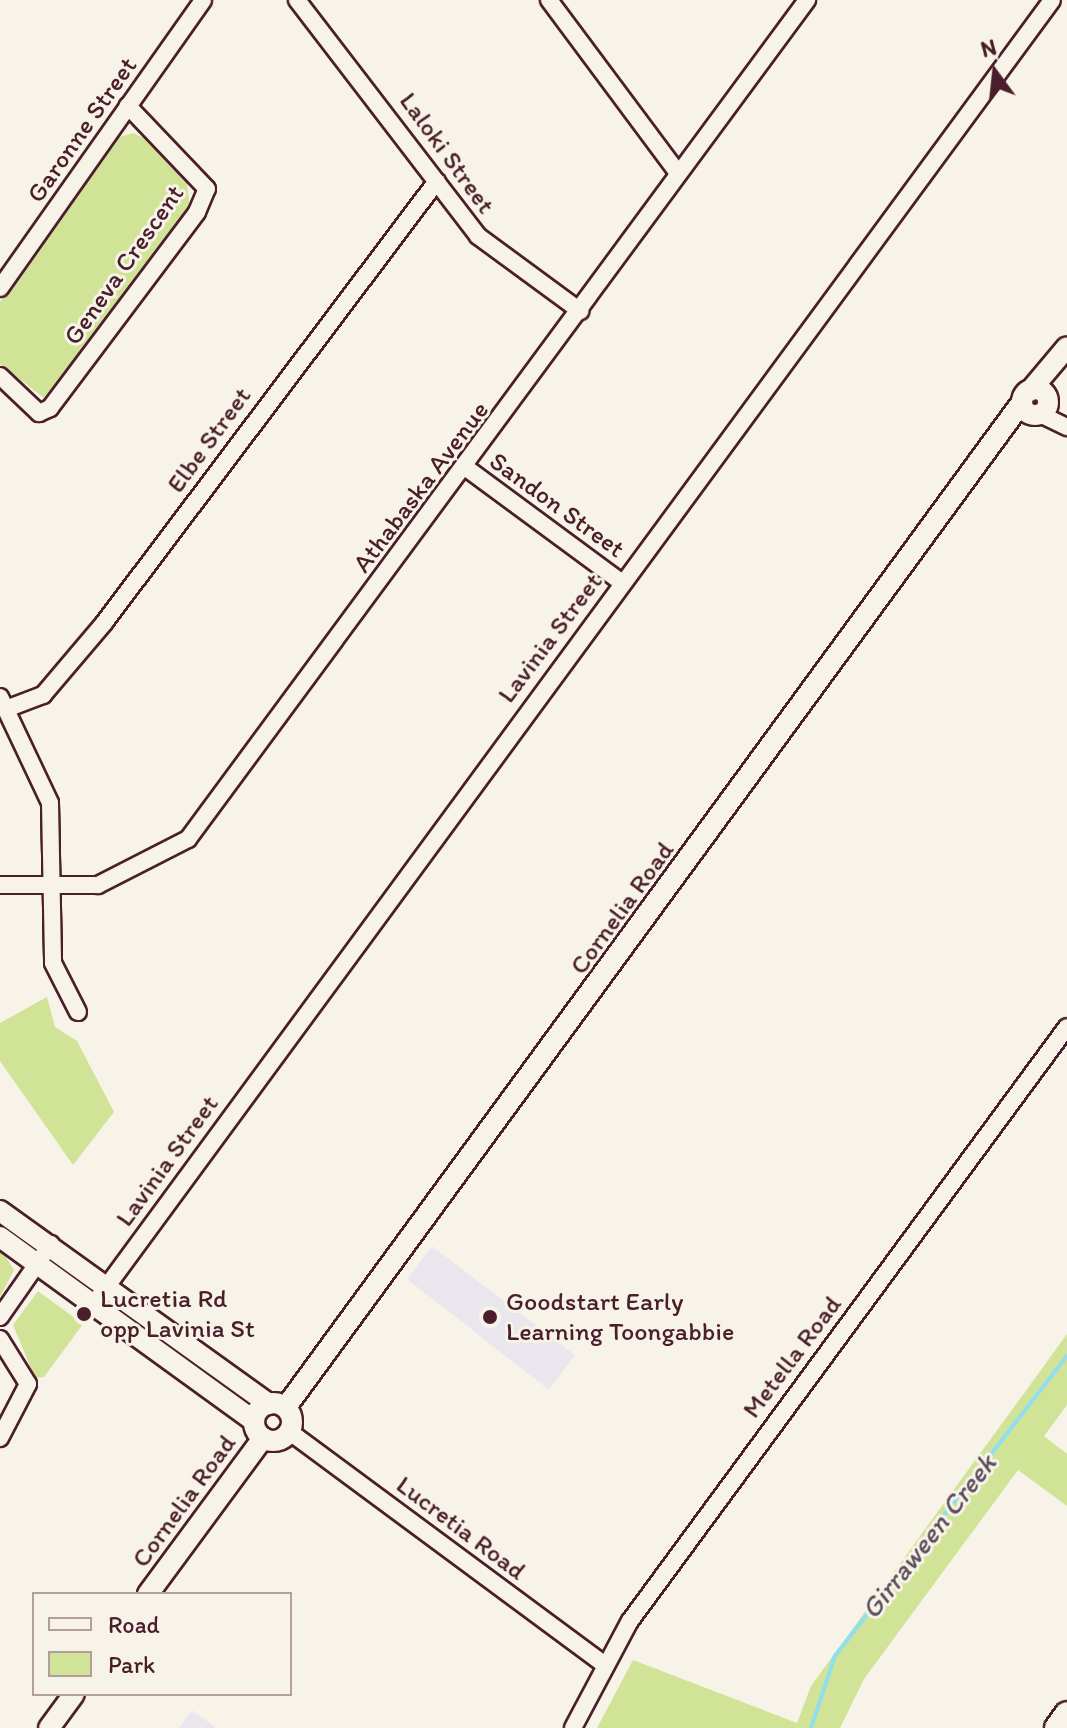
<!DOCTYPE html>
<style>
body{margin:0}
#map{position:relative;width:1067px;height:1728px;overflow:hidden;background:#f7f3e8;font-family:Itim,sans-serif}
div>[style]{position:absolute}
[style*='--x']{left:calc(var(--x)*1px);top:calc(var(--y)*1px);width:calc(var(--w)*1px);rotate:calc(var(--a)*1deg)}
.built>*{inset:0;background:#eae6ed}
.green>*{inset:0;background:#d1e397}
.stream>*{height:4px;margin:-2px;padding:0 2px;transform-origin:2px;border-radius:2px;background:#90deef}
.roads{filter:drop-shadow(2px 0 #4a1f2b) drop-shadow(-2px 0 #4a1f2b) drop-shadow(0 2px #4a1f2b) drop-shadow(0 -2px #4a1f2b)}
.minor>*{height:16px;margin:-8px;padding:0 8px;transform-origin:8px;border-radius:8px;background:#f7f3e8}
.tertiary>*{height:20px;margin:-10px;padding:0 10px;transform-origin:10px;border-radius:10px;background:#f7f3e8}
.tertiary>.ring{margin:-10px;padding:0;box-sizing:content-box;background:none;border:20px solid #f7f3e8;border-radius:50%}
.secondary>*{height:24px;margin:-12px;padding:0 12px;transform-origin:12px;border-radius:12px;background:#f7f3e8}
.dots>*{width:22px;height:22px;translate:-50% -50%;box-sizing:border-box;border:4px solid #f7f3e8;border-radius:50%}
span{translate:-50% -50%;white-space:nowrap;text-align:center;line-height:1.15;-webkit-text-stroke:6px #f7f3e8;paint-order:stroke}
.street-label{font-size:26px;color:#4a1f2b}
.poi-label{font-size:26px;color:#4a1f2b}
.left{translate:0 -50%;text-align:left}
.water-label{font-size:28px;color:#5c4f5c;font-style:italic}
.legend{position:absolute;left:32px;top:1592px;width:260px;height:104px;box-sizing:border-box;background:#f7f3e8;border:2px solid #b29e9c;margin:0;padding:10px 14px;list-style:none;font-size:24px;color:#4a1f2b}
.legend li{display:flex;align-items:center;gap:16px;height:40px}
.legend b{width:40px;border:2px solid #b29e9c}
.north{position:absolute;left:955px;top:32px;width:80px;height:80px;-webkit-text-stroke:6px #f7f3e8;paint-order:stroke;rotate:345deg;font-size:22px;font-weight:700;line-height:32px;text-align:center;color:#4a1f2b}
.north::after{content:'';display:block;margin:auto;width:28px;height:36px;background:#4a1f2b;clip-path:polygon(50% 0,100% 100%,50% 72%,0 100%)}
</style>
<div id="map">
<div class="built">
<i style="clip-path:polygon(432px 1246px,575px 1355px,549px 1390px,407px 1279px)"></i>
<i style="clip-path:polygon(192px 1710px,216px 1728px,179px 1728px)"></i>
</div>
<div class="green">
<i style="clip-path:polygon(133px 133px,152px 142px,187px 183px,190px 208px,44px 398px,0 364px,0 302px,117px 138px)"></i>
<i style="clip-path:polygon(47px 997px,55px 1027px,77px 1041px,114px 1112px,73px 1165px,0 1061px,0 1023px)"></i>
<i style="clip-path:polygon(0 1248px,14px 1270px,0 1297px)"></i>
<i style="clip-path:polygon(38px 1291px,83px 1324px,44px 1377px,35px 1378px,13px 1325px)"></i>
<i style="clip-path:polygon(1067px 1334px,1067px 1405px,1044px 1436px,1067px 1454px,1067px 1506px,1018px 1470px,864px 1679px,840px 1728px,597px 1728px,633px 1660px,797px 1723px,811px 1686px)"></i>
</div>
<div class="stream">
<i style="--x:811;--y:1728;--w:76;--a:-71.6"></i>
<i style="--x:835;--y:1656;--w:379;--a:-52.3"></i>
</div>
<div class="roads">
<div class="minor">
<i style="--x:297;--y:0;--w:297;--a:52.5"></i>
<i style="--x:478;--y:236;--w:127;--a:36.3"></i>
<i style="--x:549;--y:0;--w:216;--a:53.3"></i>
<i style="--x:0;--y:288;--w:352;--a:-54.8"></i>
<i style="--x:0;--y:376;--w:54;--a:43.5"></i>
<i style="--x:39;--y:413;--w:12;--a:-24"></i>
<i style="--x:50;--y:408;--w:245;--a:-53.1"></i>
<i style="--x:197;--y:212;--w:25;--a:-67"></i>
<i style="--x:207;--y:189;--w:115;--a:-133.6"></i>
<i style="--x:1040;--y:414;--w:30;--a:26"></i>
<i style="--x:465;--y:467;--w:194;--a:36.4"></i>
<i style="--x:0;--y:697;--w:117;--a:64.7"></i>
<i style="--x:50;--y:803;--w:160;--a:88.9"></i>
<i style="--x:53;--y:963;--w:55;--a:63"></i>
<i style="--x:6;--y:709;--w:40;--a:-21"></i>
<i style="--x:43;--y:695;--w:94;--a:-49.7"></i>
<i style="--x:104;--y:623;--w:553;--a:-53.01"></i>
<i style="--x:0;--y:885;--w:98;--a:0"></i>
<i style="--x:98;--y:885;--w:101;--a:-27.1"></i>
<i style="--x:188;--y:839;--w:1043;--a:-53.58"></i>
<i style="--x:99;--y:1297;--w:1609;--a:-53.69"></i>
<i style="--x:0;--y:1317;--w:89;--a:-55.1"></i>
<i style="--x:0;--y:1339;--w:53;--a:58.1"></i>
<i style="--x:28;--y:1384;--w:61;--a:117.4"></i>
<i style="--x:290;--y:1432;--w:388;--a:36.5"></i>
<i style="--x:573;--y:1728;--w:121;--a:-62"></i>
<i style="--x:630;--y:1621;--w:737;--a:-53.66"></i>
</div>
<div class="tertiary">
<i class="ring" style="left:1022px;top:389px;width:6px;height:6px"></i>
<i style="--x:1030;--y:391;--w:57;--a:-49.9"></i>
<i style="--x:0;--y:1211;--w:331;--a:35.7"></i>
<i style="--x:0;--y:1237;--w:314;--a:35.9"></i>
<i class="ring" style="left:254px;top:1403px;width:18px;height:18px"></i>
<i style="--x:286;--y:1407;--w:1246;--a:-53.78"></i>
<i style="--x:148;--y:1594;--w:194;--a:-53.6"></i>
<i style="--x:49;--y:1728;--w:42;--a:-53.7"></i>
</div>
<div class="secondary">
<i style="--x:1057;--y:1728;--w:17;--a:-54"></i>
</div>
</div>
<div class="dots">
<i style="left:84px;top:1314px;background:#4a1f2b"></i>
<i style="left:490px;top:1317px;background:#4a1f2b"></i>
</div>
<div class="street-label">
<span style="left:82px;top:130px;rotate:-55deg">Garonne Street</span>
<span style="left:447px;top:153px;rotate:54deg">Laloki Street</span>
<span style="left:124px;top:265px;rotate:-55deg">Geneva Crescent</span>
<span style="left:209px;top:440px;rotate:-54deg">Elbe Street</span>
<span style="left:421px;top:487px;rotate:-53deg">Athabaska Avenue</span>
<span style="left:557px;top:505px;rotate:36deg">Sandon Street</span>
<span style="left:550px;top:638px;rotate:-53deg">Lavinia Street</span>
<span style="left:622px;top:908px;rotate:-54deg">Cornelia Road</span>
<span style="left:167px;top:1161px;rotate:-54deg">Lavinia Street</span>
<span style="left:792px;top:1357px;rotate:-53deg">Metella Road</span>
<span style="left:184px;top:1501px;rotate:-54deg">Cornelia Road</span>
<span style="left:461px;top:1528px;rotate:37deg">Lucretia Road</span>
</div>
<div class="poi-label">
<span class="left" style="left:100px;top:1314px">Lucretia Rd<br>opp Lavinia St</span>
<span class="left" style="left:506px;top:1317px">Goodstart Early<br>Learning Toongabbie</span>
</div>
<div class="water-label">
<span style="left:928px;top:1536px;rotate:-52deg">Girraween Creek</span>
</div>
<ul class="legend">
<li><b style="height:10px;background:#f7f3e8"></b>Road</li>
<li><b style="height:22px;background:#d1e397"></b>Park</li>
</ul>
<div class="north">N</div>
</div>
